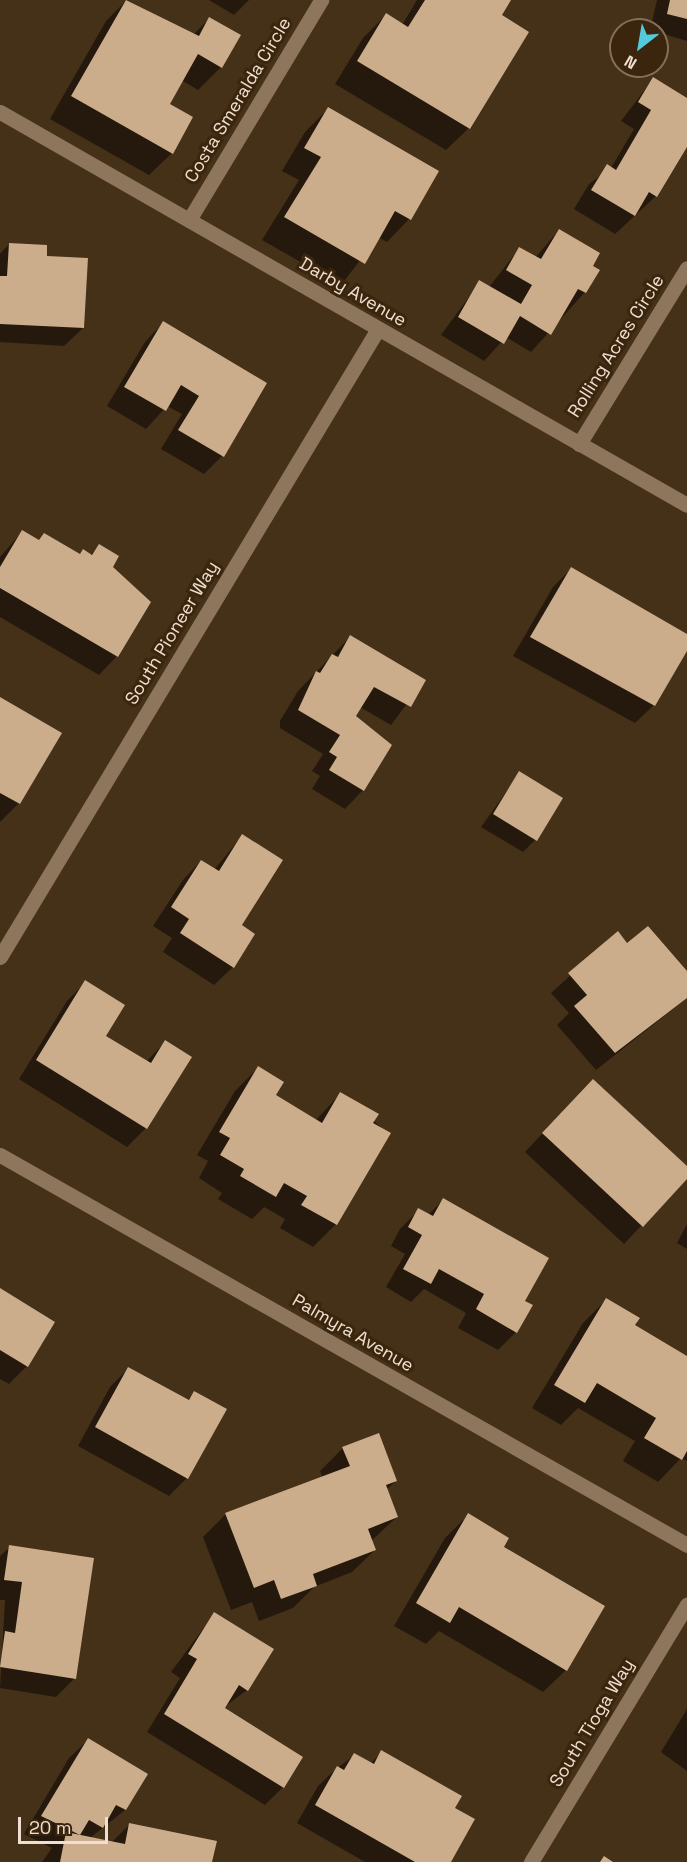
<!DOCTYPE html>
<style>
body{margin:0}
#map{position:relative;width:687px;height:1862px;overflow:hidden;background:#453018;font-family:"Space Grotesk",sans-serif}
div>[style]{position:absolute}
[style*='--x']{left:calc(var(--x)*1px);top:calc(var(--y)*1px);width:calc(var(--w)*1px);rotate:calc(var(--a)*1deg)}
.shadow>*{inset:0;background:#0007}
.building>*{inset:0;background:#cbac8b}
.minor>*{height:15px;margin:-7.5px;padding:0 7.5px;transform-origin:7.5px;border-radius:7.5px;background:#8e765c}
span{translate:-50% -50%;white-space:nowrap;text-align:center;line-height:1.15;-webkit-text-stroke:6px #3b260d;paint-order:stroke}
.street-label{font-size:18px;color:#eddfd1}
.north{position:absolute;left:609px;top:18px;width:60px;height:60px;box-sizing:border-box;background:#3b260d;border:2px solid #82705b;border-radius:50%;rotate:211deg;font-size:16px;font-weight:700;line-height:24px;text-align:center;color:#eddfd1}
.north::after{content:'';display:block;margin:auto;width:21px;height:27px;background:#54cadd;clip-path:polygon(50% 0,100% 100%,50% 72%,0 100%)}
.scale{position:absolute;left:18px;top:1817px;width:90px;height:27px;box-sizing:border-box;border:3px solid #eddfd1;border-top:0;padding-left:8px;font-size:18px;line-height:21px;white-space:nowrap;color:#eddfd1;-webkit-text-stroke:4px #3b260d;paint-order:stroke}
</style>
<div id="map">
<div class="shadow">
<i style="clip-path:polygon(127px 0,193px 35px,209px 19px,221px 67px,198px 90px,181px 80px,168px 104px,172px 153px,149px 175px,50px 119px,106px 21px)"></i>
<i style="clip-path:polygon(209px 0,249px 0,234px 15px)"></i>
<i style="clip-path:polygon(417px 0,509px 0,500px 16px,469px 128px,446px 150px,335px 84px,363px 38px,386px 15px,402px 25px)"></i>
<i style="clip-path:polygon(657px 0,687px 0,687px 41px,650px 30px)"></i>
<i style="clip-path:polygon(653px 79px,687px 99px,687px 144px,656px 196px,615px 234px,574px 209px,589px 184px,611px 168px,634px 129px,621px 121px)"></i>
<i style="clip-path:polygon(328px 109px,437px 172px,409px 219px,387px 242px,378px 237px,341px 285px,262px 240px,299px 180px,282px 171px,305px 132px)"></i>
<i style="clip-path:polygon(559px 230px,585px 292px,531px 352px,506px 337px,484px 361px,441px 335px,480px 282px,489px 287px,519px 249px,535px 258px)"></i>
<i style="clip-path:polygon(9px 244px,45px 257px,83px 328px,64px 346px,0 342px,0 254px)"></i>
<i style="clip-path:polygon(163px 323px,265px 383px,222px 456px,204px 474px,161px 449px,182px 414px,167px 406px,146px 429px,107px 406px,145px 342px)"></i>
<i style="clip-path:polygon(22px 532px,38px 541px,44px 535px,79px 555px,90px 555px,99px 546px,111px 567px,149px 602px,117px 656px,99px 675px,0 617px,0 557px)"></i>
<i style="clip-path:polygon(571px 569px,687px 636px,687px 648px,654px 705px,635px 723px,513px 656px,553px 587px)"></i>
<i style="clip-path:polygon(350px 637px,424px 681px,391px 725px,360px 707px,354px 717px,363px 790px,345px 809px,312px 789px,320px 776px,312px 771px,323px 754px,280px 728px,280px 721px,298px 691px)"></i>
<i style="clip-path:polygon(0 699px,59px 733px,19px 803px,0 822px)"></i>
<i style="clip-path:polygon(520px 773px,535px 840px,523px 852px,481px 827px)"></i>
<i style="clip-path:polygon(242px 836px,233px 967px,214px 985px,163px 952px,172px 938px,153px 926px,183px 880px,201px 861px,214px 870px)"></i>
<i style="clip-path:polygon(617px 933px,627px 945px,687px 973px,687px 998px,596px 1070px,557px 1025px,569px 1013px,551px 993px)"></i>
<i style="clip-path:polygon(86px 982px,104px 1036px,146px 1062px,165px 1042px,190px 1057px,146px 1128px,127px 1147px,19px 1079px,67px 1001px)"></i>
<i style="clip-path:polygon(258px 1068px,274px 1095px,316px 1120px,341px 1093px,389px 1134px,336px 1224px,313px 1247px,280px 1228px,285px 1219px,264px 1207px,252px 1219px,218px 1199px,222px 1193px,199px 1178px,208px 1161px,197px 1155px,235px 1091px)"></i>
<i style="clip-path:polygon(575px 1099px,687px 1168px,687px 1177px,624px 1244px,525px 1152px)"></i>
<i style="clip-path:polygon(443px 1200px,523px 1301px,516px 1332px,498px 1350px,458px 1328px,466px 1313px,424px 1289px,411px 1302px,386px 1287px,405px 1254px,391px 1246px,400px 1229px,419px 1210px,428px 1215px)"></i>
<i style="clip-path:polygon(687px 1224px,687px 1249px,677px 1243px)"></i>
<i style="clip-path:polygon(0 1290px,27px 1366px,9px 1384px,0 1379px)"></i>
<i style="clip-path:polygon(606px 1300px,633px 1326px,687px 1358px,687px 1461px,681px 1458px,658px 1482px,623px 1461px,635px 1441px,578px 1408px,561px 1425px,532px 1408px,583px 1323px)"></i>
<i style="clip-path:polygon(128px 1369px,187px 1401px,195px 1392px,187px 1478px,169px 1496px,78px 1446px,110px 1387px)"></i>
<i style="clip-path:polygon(343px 1448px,396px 1481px,386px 1490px,397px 1517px,371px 1541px,375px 1550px,352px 1572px,314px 1587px,293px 1608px,259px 1621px,252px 1602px,231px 1610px,203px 1537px,226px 1514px,323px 1478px,320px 1471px)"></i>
<i style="clip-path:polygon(468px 1515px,502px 1548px,566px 1670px,543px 1692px,439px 1631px,426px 1644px,394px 1626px,445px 1538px)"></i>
<i style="clip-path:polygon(10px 1547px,75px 1678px,56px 1697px,0 1688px,5px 1600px,0 1600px,0 1556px)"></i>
<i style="clip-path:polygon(214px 1614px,247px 1690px,223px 1708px,283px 1787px,265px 1805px,147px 1732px,180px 1678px,171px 1672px)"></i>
<i style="clip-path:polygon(687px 1709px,687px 1771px,661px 1752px)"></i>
<i style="clip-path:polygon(88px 1740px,146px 1775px,125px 1810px,90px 1838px,111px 1843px,130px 1824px,211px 1862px,42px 1862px,52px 1848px,24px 1834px,69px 1758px)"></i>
<i style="clip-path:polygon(382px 1752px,453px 1809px,449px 1862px,365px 1862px,297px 1823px,318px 1786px,337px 1768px,355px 1755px,370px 1764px)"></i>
</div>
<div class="building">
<i style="clip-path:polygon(126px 0,199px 36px,209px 17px,241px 35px,222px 68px,198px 54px,170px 104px,193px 117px,173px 154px,71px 96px)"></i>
<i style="clip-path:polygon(425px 0,511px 0,502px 15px,529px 32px,470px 129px,357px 61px,386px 13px,408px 27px)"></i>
<i style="clip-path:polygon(670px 0,687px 0,687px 19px,667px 14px)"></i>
<i style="clip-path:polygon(653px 77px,687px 98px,687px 147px,657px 197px,649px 192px,635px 216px,591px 190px,607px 164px,616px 170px,651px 110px,638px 102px)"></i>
<i style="clip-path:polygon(328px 107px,439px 171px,411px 220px,395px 211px,365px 264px,284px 217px,321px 157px,304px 148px)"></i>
<i style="clip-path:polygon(559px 229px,600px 253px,593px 266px,600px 270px,586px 293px,578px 289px,551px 335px,520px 316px,504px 344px,458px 317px,479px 280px,521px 304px,532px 285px,506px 270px,519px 247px,541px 259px)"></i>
<i style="clip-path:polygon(9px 243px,47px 245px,47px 256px,88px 258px,84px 328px,0 324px,0 276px,7px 276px)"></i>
<i style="clip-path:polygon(163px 321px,267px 383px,224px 457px,178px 430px,199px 396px,181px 385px,166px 411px,124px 387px)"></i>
<i style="clip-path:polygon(22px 530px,39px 540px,44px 533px,80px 554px,83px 549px,92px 555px,99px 544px,119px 556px,113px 567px,151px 602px,118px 657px,0 588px,0 567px)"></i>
<i style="clip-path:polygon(571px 567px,687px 634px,687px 651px,655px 706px,530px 637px)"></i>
<i style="clip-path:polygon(350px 635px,426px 680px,411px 707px,374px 687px,356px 716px,392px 745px,364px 791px,329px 770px,337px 757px,329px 752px,340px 735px,298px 710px,316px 671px,320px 673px,332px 654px,338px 657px)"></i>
<i style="clip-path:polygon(0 697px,62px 733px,20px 804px,0 793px)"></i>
<i style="clip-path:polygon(519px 771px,563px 798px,537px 841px,493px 814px)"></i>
<i style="clip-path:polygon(242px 834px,283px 860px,242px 925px,255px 934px,234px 968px,180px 933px,189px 919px,171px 907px,201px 860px,219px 871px)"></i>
<i style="clip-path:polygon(648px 926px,687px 971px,687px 998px,615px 1053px,574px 1006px,587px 995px,568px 973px,618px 931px,627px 943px)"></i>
<i style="clip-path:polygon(85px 980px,125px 1005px,106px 1036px,151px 1063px,165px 1040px,192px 1057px,147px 1129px,36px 1060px)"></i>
<i style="clip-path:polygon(258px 1066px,284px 1082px,276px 1095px,322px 1123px,340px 1092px,379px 1114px,373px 1123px,391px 1133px,337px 1225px,301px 1205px,307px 1196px,284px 1183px,276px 1197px,240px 1176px,244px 1169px,220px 1155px,230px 1138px,219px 1132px)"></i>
<i style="clip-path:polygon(593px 1079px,687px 1166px,687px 1179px,643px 1227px,542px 1133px)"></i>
<i style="clip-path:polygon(443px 1198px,549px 1258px,525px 1301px,533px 1305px,517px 1333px,476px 1309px,484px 1294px,439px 1269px,431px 1284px,403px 1269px,422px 1235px,408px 1227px,418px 1208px,433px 1216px)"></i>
<i style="clip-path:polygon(0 1288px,55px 1322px,28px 1367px,0 1350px)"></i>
<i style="clip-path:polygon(606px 1298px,640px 1318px,635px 1325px,687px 1356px,687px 1451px,682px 1460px,644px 1438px,656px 1418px,597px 1383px,585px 1403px,554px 1385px)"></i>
<i style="clip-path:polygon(128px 1367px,189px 1400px,194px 1391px,227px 1409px,188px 1479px,95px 1427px)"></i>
<i style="clip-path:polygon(379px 1433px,397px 1481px,386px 1485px,398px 1517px,368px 1529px,376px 1550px,313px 1574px,317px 1586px,281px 1599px,274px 1580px,254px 1588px,225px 1513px,350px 1466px,342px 1447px)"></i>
<i style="clip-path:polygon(468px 1513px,509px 1538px,504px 1547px,605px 1606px,567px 1671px,459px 1607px,450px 1623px,416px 1603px)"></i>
<i style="clip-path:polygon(9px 1545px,94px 1558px,76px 1679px,0 1667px,5px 1631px,15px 1633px,22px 1582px,4px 1580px)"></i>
<i style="clip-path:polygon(214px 1612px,274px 1649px,248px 1691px,239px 1685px,225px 1708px,303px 1757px,284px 1788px,164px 1714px,197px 1659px,188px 1654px)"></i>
<i style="clip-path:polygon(88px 1738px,148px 1774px,126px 1810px,116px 1805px,103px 1828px,89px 1820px,80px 1835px,41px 1816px)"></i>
<i style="clip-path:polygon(381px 1750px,462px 1796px,455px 1808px,475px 1819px,451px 1862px,415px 1862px,315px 1805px,337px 1766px,344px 1770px,354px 1753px,374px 1764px)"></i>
<i style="clip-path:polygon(129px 1823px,217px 1841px,212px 1862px,60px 1862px,66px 1832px,125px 1844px)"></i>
<i style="clip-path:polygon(604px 1856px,613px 1862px,600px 1862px)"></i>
</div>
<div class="minor">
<i style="--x:0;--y:112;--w:791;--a:29.77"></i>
<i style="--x:189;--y:220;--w:257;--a:-59"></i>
<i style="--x:579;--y:444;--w:206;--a:-58.5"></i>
<i style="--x:0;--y:957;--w:733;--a:-58.96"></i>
<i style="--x:0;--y:1155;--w:790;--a:29.58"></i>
<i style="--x:531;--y:1862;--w:301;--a:-58.8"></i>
</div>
<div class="street-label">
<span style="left:238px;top:100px;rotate:-59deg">Costa Smeralda Circle</span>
<span style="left:353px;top:292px;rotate:30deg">Darby Avenue</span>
<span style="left:616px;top:346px;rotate:-58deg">Rolling Acres Circle</span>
<span style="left:172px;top:633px;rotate:-59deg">South Pioneer Way</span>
<span style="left:353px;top:1333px;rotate:30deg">Palmyra Avenue</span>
<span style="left:592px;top:1723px;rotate:-59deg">South Tioga Way</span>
</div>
<div class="north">N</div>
<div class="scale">20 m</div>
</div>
